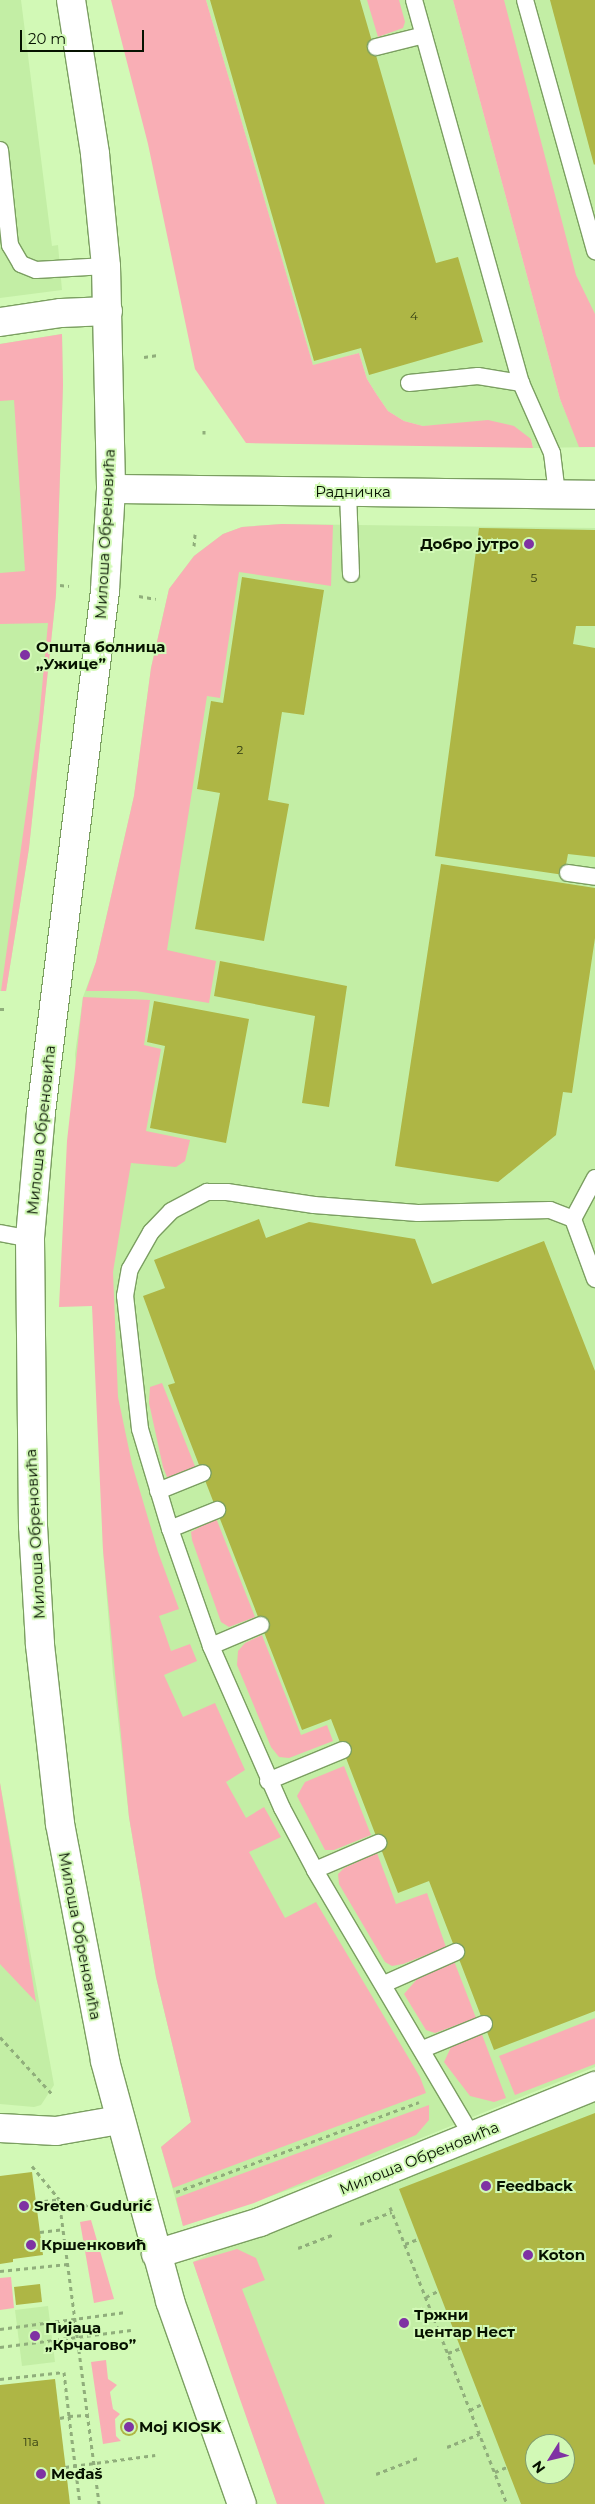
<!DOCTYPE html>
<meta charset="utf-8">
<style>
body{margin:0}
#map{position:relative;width:595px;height:2504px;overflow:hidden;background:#d2f9b6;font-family:Montserrat,sans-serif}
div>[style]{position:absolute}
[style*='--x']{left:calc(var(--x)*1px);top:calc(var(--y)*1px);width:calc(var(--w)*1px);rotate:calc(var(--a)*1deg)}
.built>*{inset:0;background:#c3eea5}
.green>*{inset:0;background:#f9aeb5}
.building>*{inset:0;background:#aeb645}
.round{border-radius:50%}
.path>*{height:3px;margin-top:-1.5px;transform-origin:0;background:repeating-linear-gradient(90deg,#90ae7b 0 4px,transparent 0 8px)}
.roads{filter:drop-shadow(1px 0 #7b9f61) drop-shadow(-1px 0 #7b9f61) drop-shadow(0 1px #7b9f61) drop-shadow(0 -1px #7b9f61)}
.lane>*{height:16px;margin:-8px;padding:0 8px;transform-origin:8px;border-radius:8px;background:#fff}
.street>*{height:28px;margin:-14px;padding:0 14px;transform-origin:14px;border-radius:14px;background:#fff}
.secondary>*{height:28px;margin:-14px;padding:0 14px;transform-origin:14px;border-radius:14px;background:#fff}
.dots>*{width:14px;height:14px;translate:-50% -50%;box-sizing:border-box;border:2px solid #d2f9b6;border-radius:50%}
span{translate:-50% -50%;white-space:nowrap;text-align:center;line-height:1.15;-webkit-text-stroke:4px #d2f9b6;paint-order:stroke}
.number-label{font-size:12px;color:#303b11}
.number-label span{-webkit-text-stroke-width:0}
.street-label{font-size:15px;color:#061200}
.poi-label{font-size:15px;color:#061200;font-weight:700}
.right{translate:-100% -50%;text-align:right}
.left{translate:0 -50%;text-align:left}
.north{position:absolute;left:525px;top:2434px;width:50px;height:50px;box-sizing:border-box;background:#d2f9b6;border:1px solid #809d6d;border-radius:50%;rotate:234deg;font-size:14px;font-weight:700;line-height:20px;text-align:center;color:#061200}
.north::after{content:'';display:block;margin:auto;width:18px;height:22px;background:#7f32a3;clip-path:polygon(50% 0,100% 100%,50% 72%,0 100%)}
.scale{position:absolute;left:20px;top:30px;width:124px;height:22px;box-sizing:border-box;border:2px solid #061200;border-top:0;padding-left:6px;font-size:15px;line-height:18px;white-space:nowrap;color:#061200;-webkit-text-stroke:4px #d2f9b6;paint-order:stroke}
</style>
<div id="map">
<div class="built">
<i style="clip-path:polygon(0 0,21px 0,52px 246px,58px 245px,62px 290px,0 298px)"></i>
<i style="clip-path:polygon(206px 0,453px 0,560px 399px,577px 440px,463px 0,595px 0,595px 447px,533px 448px,531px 439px,446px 425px,423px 426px,404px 421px,388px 411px,377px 395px,367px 379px,359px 353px,313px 366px)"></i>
<i style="clip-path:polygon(62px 334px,63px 385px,56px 595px,29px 848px,6px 991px,0 991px,0 344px)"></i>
<i style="clip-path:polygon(282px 524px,595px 528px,595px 2067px,326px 2177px,183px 2226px,161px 2147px,191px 2122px,156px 1977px,129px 1817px,113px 1674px,103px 1550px,99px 1399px,75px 1054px,83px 997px,96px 962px,134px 796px,151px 668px,169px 589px,194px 556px,223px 534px,242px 527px)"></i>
<i style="clip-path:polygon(0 1783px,54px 2085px,41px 2105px,34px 2107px,0 2104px)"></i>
<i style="clip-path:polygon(evenodd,595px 2097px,595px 2504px,277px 2504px,193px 2262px,263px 2229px,595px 2097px,535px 2444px,565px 2444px,565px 2474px,535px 2474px,535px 2444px)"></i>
<i style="clip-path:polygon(48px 2306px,55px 2362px,22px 2366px,15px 2310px)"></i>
</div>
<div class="green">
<i style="clip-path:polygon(111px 0,206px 0,313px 365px,359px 353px,367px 379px,377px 395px,388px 411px,404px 421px,423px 426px,488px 420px,514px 426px,531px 439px,533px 448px,246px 443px,195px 369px,148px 144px)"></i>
<i style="clip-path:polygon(367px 0,399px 0,405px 22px,403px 28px,378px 37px)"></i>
<i style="clip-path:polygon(453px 0,504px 0,576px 275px,595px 314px,595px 447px,579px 447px,560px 399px)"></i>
<i style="clip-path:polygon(62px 334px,63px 385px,56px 595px,29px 848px,6px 991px,1px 991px,39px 720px,48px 623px,0 624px,0 573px,25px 571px,14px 400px,0 401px,0 344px)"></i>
<i style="clip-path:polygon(282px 524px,333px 525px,331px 586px,239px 572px,220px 698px,207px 696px,167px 950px,216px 961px,209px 1003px,136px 991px,86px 991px,96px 962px,134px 796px,151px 668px,169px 589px,194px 556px,223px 534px,242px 527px)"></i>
<i style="clip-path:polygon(83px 997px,150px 1000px,144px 1045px,161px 1049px,146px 1131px,190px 1140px,185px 1161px,176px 1167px,131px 1163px,113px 1272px,118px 1397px,132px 1464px,158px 1552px,179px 1609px,159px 1616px,171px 1651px,190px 1644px,197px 1661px,164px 1675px,183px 1717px,215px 1703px,245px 1770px,226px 1782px,246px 1818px,264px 1807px,281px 1837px,249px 1852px,285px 1918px,316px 1902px,420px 2077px,426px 2093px,173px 2188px,161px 2147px,191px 2122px,156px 1977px,129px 1817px,103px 1550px,92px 1306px,59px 1307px,67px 1141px)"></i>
<i style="clip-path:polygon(162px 1383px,196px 1469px,172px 1479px,167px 1477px,163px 1467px,149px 1403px,150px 1387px)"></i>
<i style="clip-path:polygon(216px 1518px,255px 1617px,229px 1627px,221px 1622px,192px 1540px,191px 1532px)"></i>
<i style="clip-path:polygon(262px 1635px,301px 1735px,327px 1725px,333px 1741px,289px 1758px,279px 1757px,271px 1747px,237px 1665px,238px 1651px,245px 1643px)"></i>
<i style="clip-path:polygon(344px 1766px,371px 1835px,334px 1850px,325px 1850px,297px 1796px,305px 1782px)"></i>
<i style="clip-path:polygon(0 1783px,36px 2002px,0 1964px)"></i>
<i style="clip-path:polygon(377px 1853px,396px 1904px,427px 1893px,446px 1947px,403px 1964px,392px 1966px,385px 1962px,339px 1884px,338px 1874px,344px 1868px)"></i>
<i style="clip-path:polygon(454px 1961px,476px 2018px,435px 2033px,426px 2030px,404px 1994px,418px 1978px)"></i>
<i style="clip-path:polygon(595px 2018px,595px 2064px,515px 2095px,499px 2056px)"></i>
<i style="clip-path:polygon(481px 2032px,506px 2098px,494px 2102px,470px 2096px,444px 2062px,453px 2043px)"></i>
<i style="clip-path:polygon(429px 2105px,429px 2120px,416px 2135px,254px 2203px,183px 2226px,176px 2198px)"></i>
<i style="clip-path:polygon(91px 2220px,114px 2299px,94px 2303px,80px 2222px)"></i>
<i style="clip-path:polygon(237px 2249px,256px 2258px,265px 2280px,242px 2289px,325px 2504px,277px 2504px,235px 2385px,193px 2262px)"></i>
<i style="clip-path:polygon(11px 2277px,14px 2308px,0 2310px,0 2278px)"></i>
<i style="clip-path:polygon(106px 2360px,108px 2379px,117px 2385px,110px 2392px,113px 2409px,120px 2414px,115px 2419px,116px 2436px,121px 2441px,103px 2444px,91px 2362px)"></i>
</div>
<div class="building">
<i style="clip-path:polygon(210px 0,360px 0,436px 263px,458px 257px,483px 342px,369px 375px,361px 348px,314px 361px)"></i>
<i style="clip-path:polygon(550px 0,595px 0,595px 164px,594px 165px)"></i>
<i style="clip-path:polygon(479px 528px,595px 530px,595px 626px,576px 626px,573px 644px,595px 648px,595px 857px,568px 854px,564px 875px,435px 856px)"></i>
<i style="clip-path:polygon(242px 577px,324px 590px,304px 715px,282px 712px,268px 800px,289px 804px,264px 941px,195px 929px,220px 793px,197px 789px,211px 701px,223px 703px)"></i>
<i style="clip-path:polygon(441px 864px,595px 888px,595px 938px,572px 1093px,563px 1092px,556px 1135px,498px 1182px,395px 1166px)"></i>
<i style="clip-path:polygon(220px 961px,347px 986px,329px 1107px,302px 1103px,315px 1016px,214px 996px)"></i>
<i style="clip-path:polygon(154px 1001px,249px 1019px,226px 1143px,150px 1128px,165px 1046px,147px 1042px)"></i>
<i style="clip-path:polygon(259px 1219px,266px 1238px,309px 1222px,415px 1239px,432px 1284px,544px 1241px,595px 1371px,595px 2011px,494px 2050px,429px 1881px,398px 1893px,331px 1719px,302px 1730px,168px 1385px,175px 1383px,143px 1296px,165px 1288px,154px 1260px)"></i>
<i style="clip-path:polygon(evenodd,595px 2113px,595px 2504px,521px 2504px,399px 2189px,595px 2113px,535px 2444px,565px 2444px,565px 2474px,535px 2474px,535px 2444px)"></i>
<i style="clip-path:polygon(32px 2172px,43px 2255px,13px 2259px,13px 2262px,0 2264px,0 2176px)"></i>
<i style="clip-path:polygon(40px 2284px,42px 2302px,16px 2305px,14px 2287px)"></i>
<i style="clip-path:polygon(55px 2379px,70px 2504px,0 2504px,0 2385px)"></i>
<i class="round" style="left:120px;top:2418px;width:18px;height:18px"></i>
</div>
<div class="path">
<i style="--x:144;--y:357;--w:14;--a:-8"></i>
<i style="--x:204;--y:434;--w:7;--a:-90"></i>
<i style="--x:194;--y:546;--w:12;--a:-85"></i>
<i style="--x:60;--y:585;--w:9;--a:6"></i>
<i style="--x:139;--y:596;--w:17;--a:10"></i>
<i style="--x:0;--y:1009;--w:8;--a:0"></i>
<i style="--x:0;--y:2037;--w:79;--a:47.6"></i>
<i style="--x:32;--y:2166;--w:43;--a:50.7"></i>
<i style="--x:59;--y:2199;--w:308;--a:82.5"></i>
<i style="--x:176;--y:2192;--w:259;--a:-20.3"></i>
<i style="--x:36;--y:2202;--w:23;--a:-7"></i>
<i style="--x:390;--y:2207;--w:319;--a:68.5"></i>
<i style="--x:60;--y:2210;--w:36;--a:-10"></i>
<i style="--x:360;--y:2224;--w:34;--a:-21"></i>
<i style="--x:40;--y:2232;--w:23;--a:-7"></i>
<i style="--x:405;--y:2244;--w:14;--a:-21"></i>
<i style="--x:298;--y:2248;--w:39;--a:-21"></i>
<i style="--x:0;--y:2271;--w:68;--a:-5.9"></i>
<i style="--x:426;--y:2297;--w:13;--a:-27"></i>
<i style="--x:0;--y:2329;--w:127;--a:-7.7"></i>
<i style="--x:0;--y:2347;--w:132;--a:-7.4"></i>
<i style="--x:448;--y:2353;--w:14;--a:-21"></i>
<i style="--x:0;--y:2379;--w:64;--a:-6.2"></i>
<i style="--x:64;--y:2372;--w:44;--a:83.5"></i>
<i style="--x:69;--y:2416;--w:18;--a:-3"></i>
<i style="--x:470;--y:2410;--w:13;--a:-27"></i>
<i style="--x:60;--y:2418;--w:9;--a:-13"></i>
<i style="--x:69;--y:2416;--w:89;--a:82.9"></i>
<i style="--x:447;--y:2447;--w:35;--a:-22"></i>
<i style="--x:65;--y:2467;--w:91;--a:-7.6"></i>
<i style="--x:495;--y:2472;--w:13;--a:-23"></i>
<i style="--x:376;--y:2474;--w:47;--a:-21.1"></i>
</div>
<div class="roads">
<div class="lane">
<i style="--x:414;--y:0;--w:398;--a:74.4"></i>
<i style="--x:521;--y:383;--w:77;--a:66.1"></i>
<i style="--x:552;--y:453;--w:41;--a:83"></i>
<i style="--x:525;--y:0;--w:261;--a:74.4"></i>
<i style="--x:376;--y:47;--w:49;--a:-14"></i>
<i style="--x:0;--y:150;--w:96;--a:84"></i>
<i style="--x:10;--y:245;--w:22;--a:60"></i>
<i style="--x:21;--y:264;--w:16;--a:22"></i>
<i style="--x:36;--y:270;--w:70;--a:-3.3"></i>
<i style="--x:409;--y:383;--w:69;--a:-5.8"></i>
<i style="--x:478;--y:376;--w:44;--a:9.2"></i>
<i style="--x:348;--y:492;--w:82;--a:87.9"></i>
<i style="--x:568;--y:873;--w:27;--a:8"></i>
<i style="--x:595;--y:1178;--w:47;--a:118.2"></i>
<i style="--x:573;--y:1219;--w:64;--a:69.9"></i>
<i style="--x:0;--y:1233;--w:31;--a:11"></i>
<i style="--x:158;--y:1491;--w:48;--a:-21.8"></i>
<i style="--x:170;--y:1529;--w:51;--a:-22"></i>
<i style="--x:211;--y:1646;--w:54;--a:-22.8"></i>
<i style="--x:268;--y:1781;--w:81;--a:-22.5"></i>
<i style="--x:315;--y:1870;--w:69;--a:-23.2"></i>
<i style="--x:384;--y:1984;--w:79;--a:-24"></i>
<i style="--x:423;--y:2049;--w:66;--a:-22.3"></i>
<i style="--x:472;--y:2136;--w:309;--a:-120.6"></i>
<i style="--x:315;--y:1870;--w:70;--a:-118"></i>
<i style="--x:282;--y:1808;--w:177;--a:-113.7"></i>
<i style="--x:211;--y:1646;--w:124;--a:-109.3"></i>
<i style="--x:170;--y:1529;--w:104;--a:-106.7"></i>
<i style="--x:140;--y:1429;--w:134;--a:-96.4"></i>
<i style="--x:125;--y:1296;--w:27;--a:-80"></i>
<i style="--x:130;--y:1269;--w:43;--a:-60.4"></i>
<i style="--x:151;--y:1232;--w:29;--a:-46"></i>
<i style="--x:171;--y:1211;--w:41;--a:-27.8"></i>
<i style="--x:207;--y:1192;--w:20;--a:0"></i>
<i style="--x:227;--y:1192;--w:88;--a:8.5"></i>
<i style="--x:314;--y:1205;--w:104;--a:4.4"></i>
<i style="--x:418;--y:1213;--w:132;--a:-1.3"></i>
<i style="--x:550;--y:1210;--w:25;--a:21"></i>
</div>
<div class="street">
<i style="--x:0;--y:322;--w:62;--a:-8.4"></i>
<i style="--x:61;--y:313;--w:47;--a:-2.4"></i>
<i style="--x:111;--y:489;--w:484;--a:0.7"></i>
<i style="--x:0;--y:2128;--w:56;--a:3.1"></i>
<i style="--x:56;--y:2131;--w:64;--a:-9.9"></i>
<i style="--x:156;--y:2254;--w:109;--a:-17.1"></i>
<i style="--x:260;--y:2222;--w:362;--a:-22.1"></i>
</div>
<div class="secondary">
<i style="--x:71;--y:0;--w:156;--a:81.1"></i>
<i style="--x:95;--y:154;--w:113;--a:84.4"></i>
<i style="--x:106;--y:266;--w:223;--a:88.7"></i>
<i style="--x:111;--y:489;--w:102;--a:93.4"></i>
<i style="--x:105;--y:591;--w:525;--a:97"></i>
<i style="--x:41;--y:1112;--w:127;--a:95"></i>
<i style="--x:30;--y:1239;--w:287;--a:89.4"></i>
<i style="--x:33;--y:1526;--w:119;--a:86.6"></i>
<i style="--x:40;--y:1645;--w:180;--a:83.6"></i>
<i style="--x:60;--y:1824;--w:241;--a:79.2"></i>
<i style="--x:105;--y:2061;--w:249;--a:74.8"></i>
<i style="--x:170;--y:2301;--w:215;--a:70.5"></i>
</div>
</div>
<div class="dots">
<i style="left:529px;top:544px;background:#7f32a3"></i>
<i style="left:25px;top:655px;background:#7f32a3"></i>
<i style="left:486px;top:2186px;background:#7f32a3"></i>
<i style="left:24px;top:2206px;background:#7f32a3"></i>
<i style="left:31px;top:2245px;background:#7f32a3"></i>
<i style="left:528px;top:2255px;background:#7f32a3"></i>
<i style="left:404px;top:2323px;background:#7f32a3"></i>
<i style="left:35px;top:2336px;background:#7f32a3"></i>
<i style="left:129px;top:2427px;background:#7f32a3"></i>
<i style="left:41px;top:2474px;background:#7f32a3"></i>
</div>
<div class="number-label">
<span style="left:414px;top:316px">4</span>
<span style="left:534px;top:578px">5</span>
<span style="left:240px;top:750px">2</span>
<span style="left:31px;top:2442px">11a</span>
</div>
<div class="street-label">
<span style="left:353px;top:492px">Радничка</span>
<span style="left:105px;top:534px;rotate:-87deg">Милоша Обреновића</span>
<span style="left:41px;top:1130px;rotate:-84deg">Милоша Обреновића</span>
<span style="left:35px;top:1534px;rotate:-93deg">Милоша Обреновића</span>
<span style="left:80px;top:1936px;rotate:79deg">Милоша Обреновића</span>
<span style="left:419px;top:2158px;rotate:-22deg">Милоша Обреновића</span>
</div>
<div class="poi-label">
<span class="right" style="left:519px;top:544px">Добро јутро</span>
<span class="left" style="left:36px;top:655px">Општа болница<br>„Ужице”</span>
<span class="left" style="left:496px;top:2186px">Feedback</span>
<span class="left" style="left:34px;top:2206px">Sreten Gudurić</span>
<span class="left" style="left:41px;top:2245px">Кршенковић</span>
<span class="left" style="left:538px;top:2255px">Koton</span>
<span class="left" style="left:414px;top:2323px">Тржни<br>центар Нест</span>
<span class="left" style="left:45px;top:2336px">Пијаца<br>„Крчагово”</span>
<span class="left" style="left:139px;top:2427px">Moj KIOSK</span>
<span class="left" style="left:51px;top:2474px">Međaš</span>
</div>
<div class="north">N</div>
<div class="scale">20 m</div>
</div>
